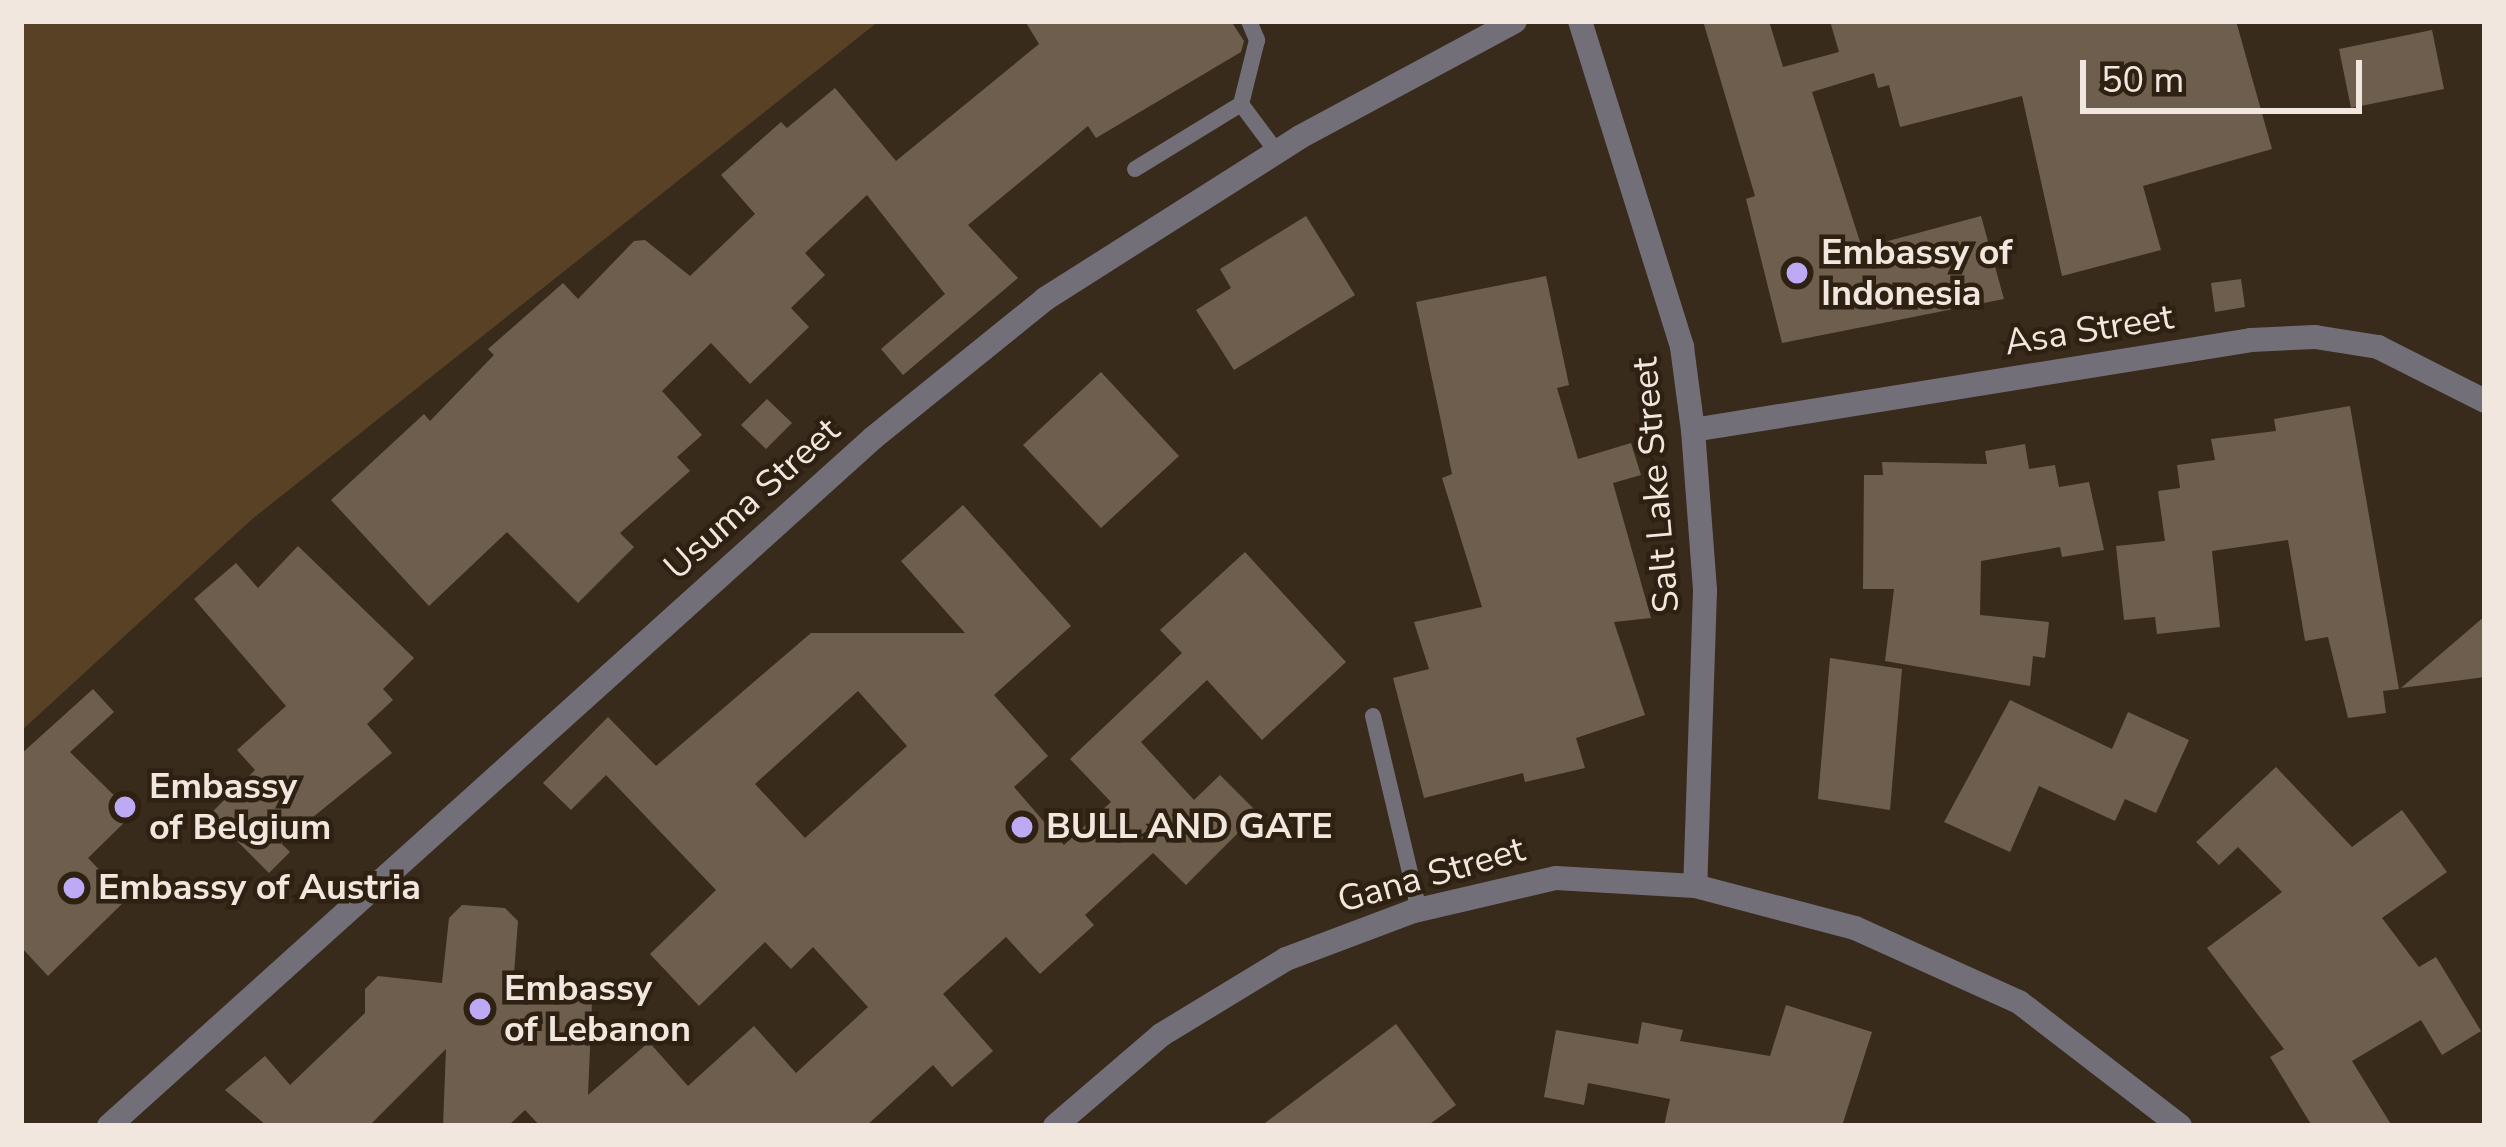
<!DOCTYPE html>
<style>
body{margin:0}
#map{position:relative;width:2506px;height:1147px;overflow:hidden;background:#392b1c;font-family:"Nunito Sans",sans-serif}
div>[style]{position:absolute}
[style*='--x']{left:calc(var(--x)*1px);top:calc(var(--y)*1px);width:calc(var(--w)*1px);rotate:calc(var(--a)*1deg)}
.green>*{inset:0;background:#594126}
.building>*{inset:0;background:#6e5e4d}
.lane>*{height:16px;margin:-8px;padding:0 8px;transform-origin:8px;border-radius:8px;background:#726f79}
.street>*{height:24px;margin:-12px;padding:0 12px;transform-origin:12px;border-radius:12px;background:#726f79}
.dots>*{width:33px;height:33px;translate:-50% -50%;box-sizing:border-box;border:6px solid #2e2112;border-radius:50%}
span{translate:-50% -50%;white-space:nowrap;text-align:center;line-height:1.15;-webkit-text-stroke:9px #2e2112;paint-order:stroke}
.poi-label{font-size:36px;color:#f1e7de;font-weight:700}
.left{translate:0 -50%;text-align:left}
.street-label{font-size:36px;color:#f1e7de}
.frame{position:absolute;inset:0;border:24px solid #f1e7de;pointer-events:none}
.scale{position:absolute;left:2080px;top:60px;width:282px;height:54px;box-sizing:border-box;border:6px solid #f1e7de;border-top:0;padding-left:15px;font-size:36px;line-height:42px;white-space:nowrap;color:#f1e7de;-webkit-text-stroke:9px #2e2112;paint-order:stroke}
</style>
<div id="map">
<div class="green">
<i style="clip-path:polygon(21px 21px,879px 21px,251px 520px,21px 731px)"></i>
</div>
<div class="building">
<i style="clip-path:polygon(1025px 21px,1231px 21px,1244px 41px,1241px 52px,1096px 138px,1088px 126px,968px 225px,1018px 278px,903px 375px,881px 349px,945px 294px,867px 195px,805px 253px,825px 275px,791px 308px,809px 327px,750px 384px,711px 343px,662px 391px,702px 435px,677px 457px,690px 471px,620px 533px,634px 547px,578px 603px,507px 532px,429px 606px,331px 500px,424px 414px,430px 421px,494px 355px,488px 349px,563px 283px,578px 299px,634px 241px,645px 240px,690px 276px,755px 214px,721px 175px,781px 122px,787px 128px,835px 88px,896px 161px,1039px 44px)"></i>
<i style="clip-path:polygon(1703px 21px,1769px 21px,1783px 67px,1839px 52px,1830px 21px,2236px 21px,2272px 149px,2143px 186px,2161px 250px,2062px 276px,2022px 96px,1900px 127px,1889px 85px,1878px 88px,1874px 73px,1812px 92px,1862px 248px,1981px 216px,2004px 299px,1782px 343px,1746px 199px,1755px 196px)"></i>
<i style="clip-path:polygon(2432px 30px,2444px 89px,2351px 108px,2339px 49px)"></i>
<i style="clip-path:polygon(1306px 216px,1355px 295px,1234px 370px,1196px 310px,1231px 288px,1220px 269px)"></i>
<i style="clip-path:polygon(1546px 276px,1569px 385px,1557px 388px,1578px 459px,1631px 443px,1641px 475px,1613px 483px,1651px 618px,1614px 622px,1645px 715px,1576px 738px,1585px 768px,1525px 782px,1523px 773px,1424px 798px,1393px 678px,1429px 669px,1414px 622px,1482px 607px,1442px 478px,1452px 474px,1416px 302px)"></i>
<i style="clip-path:polygon(2241px 279px,2245px 307px,2215px 312px,2211px 283px)"></i>
<i style="clip-path:polygon(1101px 372px,1179px 456px,1101px 528px,1023px 445px)"></i>
<i style="clip-path:polygon(767px 399px,792px 423px,766px 449px,741px 425px)"></i>
<i style="clip-path:polygon(2350px 406px,2399px 689px,2383px 691px,2386px 713px,2348px 718px,2328px 637px,2305px 641px,2288px 540px,2212px 551px,2220px 627px,2157px 634px,2155px 617px,2124px 620px,2116px 546px,2165px 541px,2158px 491px,2180px 488px,2177px 465px,2215px 460px,2211px 439px,2276px 431px,2274px 419px)"></i>
<i style="clip-path:polygon(2025px 444px,2029px 469px,2055px 465px,2059px 487px,2089px 482px,2104px 550px,2062px 557px,2060px 547px,1981px 561px,1980px 615px,2049px 622px,2045px 658px,2033px 656px,2030px 686px,1885px 661px,1894px 589px,1863px 589px,1864px 475px,1883px 475px,1882px 462px,1987px 464px,1985px 451px)"></i>
<i style="clip-path:polygon(evenodd,963px 505px,1071px 626px,994px 695px,1048px 756px,1014px 787px,1064px 845px,1111px 802px,1070px 759px,1182px 653px,1160px 630px,1245px 552px,1346px 662px,1262px 740px,1207px 680px,1141px 742px,1194px 800px,1220px 775px,1258px 813px,1186px 885px,1153px 853px,1085px 915px,1094px 925px,1040px 974px,1006px 937px,943px 994px,993px 1051px,952px 1087px,933px 1065px,866px 1126px,540px 1126px,525px 1110px,508px 1126px,443px 1126px,446px 1049px,369px 1126px,267px 1126px,225px 1090px,265px 1056px,290px 1085px,365px 1013px,365px 989px,378px 976px,442px 983px,449px 918px,462px 905px,505px 908px,518px 921px,513px 987px,579px 990px,592px 1003px,588px 1095px,649px 1042px,688px 1086px,754px 1026px,796px 1073px,868px 1007px,813px 947px,791px 969px,765px 942px,699px 1006px,650px 954px,716px 890px,606px 775px,571px 810px,543px 783px,608px 717px,656px 766px,811px 633px,965px 633px,901px 561px,963px 505px,858px 691px,907px 746px,805px 838px,755px 784px,858px 691px)"></i>
<i style="clip-path:polygon(298px 546px,414px 658px,383px 689px,393px 700px,367px 724px,392px 753px,281px 843px,290px 852px,269px 873px,210px 814px,255px 770px,237px 750px,286px 706px,194px 599px,236px 563px,258px 588px)"></i>
<i style="clip-path:polygon(2485px 616px,2485px 677px,2401px 688px)"></i>
<i style="clip-path:polygon(1830px 658px,1902px 669px,1890px 810px,1818px 799px)"></i>
<i style="clip-path:polygon(93px 689px,114px 712px,70px 752px,133px 814px,88px 858px,127px 899px,48px 976px,21px 947px,21px 754px)"></i>
<i style="clip-path:polygon(2010px 700px,2112px 749px,2128px 712px,2189px 740px,2156px 813px,2125px 799px,2115px 821px,2039px 786px,2010px 852px,1944px 822px)"></i>
<i style="clip-path:polygon(2276px 767px,2352px 847px,2402px 810px,2447px 872px,2382px 918px,2419px 967px,2436px 957px,2481px 1031px,2442px 1055px,2421px 1020px,2352px 1061px,2392px 1126px,2312px 1126px,2270px 1057px,2284px 1049px,2207px 948px,2282px 892px,2238px 847px,2219px 865px,2196px 842px)"></i>
<i style="clip-path:polygon(1786px 1005px,1872px 1032px,1842px 1126px,1664px 1126px,1670px 1099px,1588px 1083px,1584px 1105px,1544px 1097px,1556px 1030px,1638px 1044px,1642px 1022px,1683px 1030px,1680px 1041px,1770px 1056px)"></i>
<i style="clip-path:polygon(1396px 1024px,1456px 1105px,1427px 1126px,1261px 1126px)"></i>
</div>
<div class="lane">
<i style="--x:1249;--y:21;--w:21;--a:67"></i>
<i style="--x:1257;--y:40;--w:66;--a:104"></i>
<i style="--x:1241;--y:104;--w:59;--a:53.3"></i>
<i style="--x:1135;--y:169;--w:124;--a:-31.5"></i>
<i style="--x:1373;--y:716;--w:199;--a:76.7"></i>
</div>
<div class="street">
<i style="--x:1580;--y:21;--w:342;--a:72.6"></i>
<i style="--x:1682;--y:347;--w:84;--a:82.5"></i>
<i style="--x:1693;--y:430;--w:161;--a:85.7"></i>
<i style="--x:1705;--y:591;--w:295;--a:91.9"></i>
<i style="--x:1693;--y:430;--w:565;--a:-9.16"></i>
<i style="--x:2251;--y:340;--w:64;--a:-2.7"></i>
<i style="--x:2315;--y:337;--w:64;--a:9"></i>
<i style="--x:2378;--y:347;--w:120;--a:26.8"></i>
<i style="--x:109;--y:1126;--w:1028;--a:-42"></i>
<i style="--x:873;--y:438;--w:221;--a:-38.9"></i>
<i style="--x:1045;--y:299;--w:302;--a:-32.4"></i>
<i style="--x:1300;--y:137;--w:244;--a:-28.3"></i>
<i style="--x:1055;--y:1126;--w:140;--a:-40.6"></i>
<i style="--x:1161;--y:1035;--w:146;--a:-31.3"></i>
<i style="--x:1286;--y:959;--w:137;--a:-20.6"></i>
<i style="--x:1414;--y:911;--w:146;--a:-13.1"></i>
<i style="--x:1556;--y:878;--w:139;--a:3.3"></i>
<i style="--x:1695;--y:886;--w:165;--a:14.7"></i>
<i style="--x:1855;--y:928;--w:180;--a:24.3"></i>
<i style="--x:2019;--y:1002;--w:203;--a:37.6"></i>
</div>
<div class="dots">
<i style="left:1797px;top:273px;background:#bea9f4"></i>
<i style="left:125px;top:807px;background:#bea9f4"></i>
<i style="left:1022px;top:827px;background:#bea9f4"></i>
<i style="left:74px;top:888px;background:#bea9f4"></i>
<i style="left:480px;top:1009px;background:#bea9f4"></i>
</div>
<div class="poi-label">
<span class="left" style="left:1821px;top:273px">Embassy of<br>Indonesia</span>
<span class="left" style="left:149px;top:807px">Embassy<br>of Belgium</span>
<span class="left" style="left:1046px;top:827px">BULL AND GATE</span>
<span class="left" style="left:98px;top:888px">Embassy of Austria</span>
<span class="left" style="left:504px;top:1009px">Embassy<br>of Lebanon</span>
</div>
<div class="street-label">
<span style="left:2089px;top:330px;rotate:-9deg">Asa Street</span>
<span style="left:1656px;top:485px;rotate:-95deg">Salt Lake Street</span>
<span style="left:752px;top:499px;rotate:-42deg">Usuma Street</span>
<span style="left:1431px;top:875px;rotate:-16deg">Gana Street</span>
</div>
<div class="frame"></div>
<div class="scale">50 m</div>
</div>
